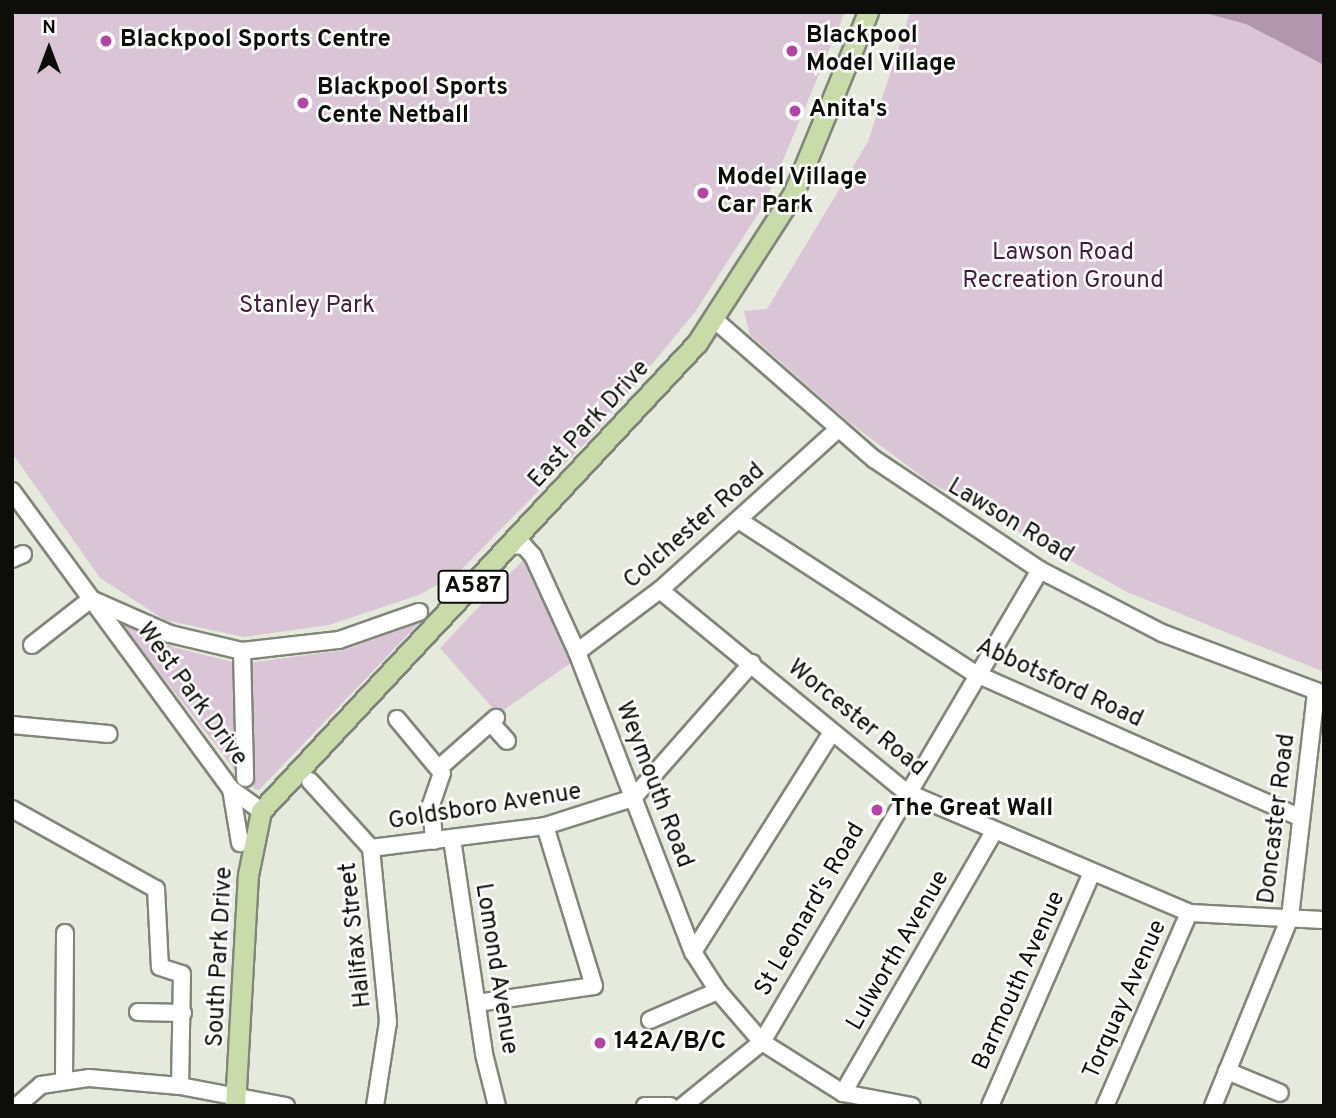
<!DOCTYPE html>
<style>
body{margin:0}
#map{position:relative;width:1336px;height:1118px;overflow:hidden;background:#e5eadc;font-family:Overpass,sans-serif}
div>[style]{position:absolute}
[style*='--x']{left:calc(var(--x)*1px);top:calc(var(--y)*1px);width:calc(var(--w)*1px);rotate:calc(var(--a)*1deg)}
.green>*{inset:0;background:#d9c5d5}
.water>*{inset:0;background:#b196ac}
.roads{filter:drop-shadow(2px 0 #81867a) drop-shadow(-2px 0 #81867a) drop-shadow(0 2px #81867a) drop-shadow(0 -2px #81867a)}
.minor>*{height:16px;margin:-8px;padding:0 8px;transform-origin:8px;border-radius:8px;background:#fff}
.major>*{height:19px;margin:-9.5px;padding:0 9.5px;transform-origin:9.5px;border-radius:9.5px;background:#cadbaa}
.dots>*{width:19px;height:19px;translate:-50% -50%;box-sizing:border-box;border:4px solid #fff;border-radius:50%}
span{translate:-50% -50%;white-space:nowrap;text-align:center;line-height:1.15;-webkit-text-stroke:5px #fff;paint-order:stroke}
.shield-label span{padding:2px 5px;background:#fff;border:2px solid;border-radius:5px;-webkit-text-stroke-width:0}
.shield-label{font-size:23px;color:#0d0e0a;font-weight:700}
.poi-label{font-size:24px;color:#0d0e0a;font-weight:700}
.left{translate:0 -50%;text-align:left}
.park-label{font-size:24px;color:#431e3e}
.street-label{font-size:24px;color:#0d0e0a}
.frame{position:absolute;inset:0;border:14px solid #0d0e0a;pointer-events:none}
.north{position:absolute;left:14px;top:14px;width:70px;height:70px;-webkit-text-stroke:5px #fff;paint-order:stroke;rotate:0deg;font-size:19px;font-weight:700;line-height:28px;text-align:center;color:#0d0e0a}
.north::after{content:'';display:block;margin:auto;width:24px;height:32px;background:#0d0e0a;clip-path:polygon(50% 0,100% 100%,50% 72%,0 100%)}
</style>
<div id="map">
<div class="green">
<i style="clip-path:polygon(12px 12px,845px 12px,765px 203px,695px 312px,595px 433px,458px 573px,419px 595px,329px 625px,244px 637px,165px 620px,100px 578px,12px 453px)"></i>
<i style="clip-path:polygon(910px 12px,1324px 12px,1324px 672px,1127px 592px,931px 483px,850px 423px,750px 335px,744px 311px,767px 309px,868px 142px)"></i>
<i style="clip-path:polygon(524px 559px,572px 662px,498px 714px,440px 648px)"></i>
<i style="clip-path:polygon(118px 619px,173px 647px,233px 662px,237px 773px)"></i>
<i style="clip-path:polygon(419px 623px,259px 790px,254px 789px,249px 663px,344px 650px)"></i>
</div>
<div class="water">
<i style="clip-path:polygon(1324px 12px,1324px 65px,1246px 24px,1205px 13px)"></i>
</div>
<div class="roads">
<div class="minor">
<i style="--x:715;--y:320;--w:211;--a:41.2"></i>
<i style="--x:874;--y:459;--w:200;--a:33.8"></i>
<i style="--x:1040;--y:570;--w:137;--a:27.3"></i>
<i style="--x:1162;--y:633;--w:173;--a:20.6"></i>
<i style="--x:12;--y:491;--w:370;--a:53.7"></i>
<i style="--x:231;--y:789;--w:37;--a:36"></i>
<i style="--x:740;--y:521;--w:279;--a:33"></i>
<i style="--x:974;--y:673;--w:358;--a:23.9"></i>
<i style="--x:510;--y:545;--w:14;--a:4"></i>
<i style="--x:524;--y:546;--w:13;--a:48"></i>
<i style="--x:533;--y:556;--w:106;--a:65.4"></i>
<i style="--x:577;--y:652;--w:322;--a:68.9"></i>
<i style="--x:693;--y:952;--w:46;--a:57.3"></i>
<i style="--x:718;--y:991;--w:67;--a:49.2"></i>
<i style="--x:762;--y:1042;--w:96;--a:32.2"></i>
<i style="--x:843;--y:1093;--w:70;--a:10.7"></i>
<i style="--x:12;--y:559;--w:12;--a:-24"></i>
<i style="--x:660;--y:590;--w:318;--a:39.4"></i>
<i style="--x:906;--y:792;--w:308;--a:23.1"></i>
<i style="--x:1189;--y:913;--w:135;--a:3"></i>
<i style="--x:32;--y:645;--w:75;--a:-37.9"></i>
<i style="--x:91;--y:599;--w:86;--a:23.9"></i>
<i style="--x:170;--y:634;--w:74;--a:13.3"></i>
<i style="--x:242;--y:651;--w:98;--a:-6.5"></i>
<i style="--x:339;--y:640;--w:85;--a:-19.3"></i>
<i style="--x:242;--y:651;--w:127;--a:88.6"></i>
<i style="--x:577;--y:652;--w:104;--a:-36.8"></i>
<i style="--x:660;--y:590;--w:239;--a:-42.1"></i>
<i style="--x:397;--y:719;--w:70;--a:50.2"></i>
<i style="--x:442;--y:773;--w:34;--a:109"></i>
<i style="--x:431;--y:805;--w:36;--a:85"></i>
<i style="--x:491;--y:723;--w:24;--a:48"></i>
<i style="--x:12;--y:725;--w:97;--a:5.3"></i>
<i style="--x:439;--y:768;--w:76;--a:-41.3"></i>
<i style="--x:310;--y:781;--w:91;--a:47.7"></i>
<i style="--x:371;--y:848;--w:175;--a:84.4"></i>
<i style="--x:388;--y:1022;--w:85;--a:98.8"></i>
<i style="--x:231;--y:789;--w:55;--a:80.5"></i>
<i style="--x:12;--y:809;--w:165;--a:29.1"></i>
<i style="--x:156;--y:889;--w:78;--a:87.1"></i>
<i style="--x:160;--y:967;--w:23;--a:18"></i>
<i style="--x:182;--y:974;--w:112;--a:91"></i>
<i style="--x:452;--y:839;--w:217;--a:81.5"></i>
<i style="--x:484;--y:1054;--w:54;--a:76"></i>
<i style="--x:371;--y:848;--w:175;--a:-7.2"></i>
<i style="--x:545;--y:826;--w:92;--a:-17.7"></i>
<i style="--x:633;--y:798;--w:180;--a:-48.6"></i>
<i style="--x:693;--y:952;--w:260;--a:-57.7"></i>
<i style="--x:477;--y:1003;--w:118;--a:-8.3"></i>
<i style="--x:594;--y:986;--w:167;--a:-107"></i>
<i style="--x:138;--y:1012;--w:45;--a:1.3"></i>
<i style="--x:650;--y:1020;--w:74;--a:-23.1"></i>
<i style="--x:1227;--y:1071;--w:57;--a:22.5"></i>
<i style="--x:64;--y:1080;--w:147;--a:-89.6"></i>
<i style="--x:843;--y:1093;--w:302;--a:-60"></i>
<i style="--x:17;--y:1106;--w:32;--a:-41"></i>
<i style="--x:41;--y:1085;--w:49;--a:-8.3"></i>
<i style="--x:89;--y:1078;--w:91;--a:5"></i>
<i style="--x:180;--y:1086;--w:108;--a:10.7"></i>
<i style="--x:645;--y:1106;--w:25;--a:0"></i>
<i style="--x:683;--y:1106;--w:102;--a:-39"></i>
<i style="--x:762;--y:1042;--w:548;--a:-59.5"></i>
<i style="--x:990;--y:1106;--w:252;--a:-66.4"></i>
<i style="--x:1105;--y:1106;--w:210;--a:-66.5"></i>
<i style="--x:1213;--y:1106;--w:204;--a:-67.8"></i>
<i style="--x:1290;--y:917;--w:227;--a:-83.4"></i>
</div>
<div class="major">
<i style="--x:235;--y:1106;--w:231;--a:-86.8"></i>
<i style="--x:248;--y:875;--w:65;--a:-78.5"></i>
<i style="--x:261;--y:811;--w:640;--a:-47.03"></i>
<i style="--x:697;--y:343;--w:177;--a:-57.2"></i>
<i style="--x:793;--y:194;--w:197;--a:-67.6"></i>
</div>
</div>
<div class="dots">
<i style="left:106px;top:41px;background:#b246a6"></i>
<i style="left:792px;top:51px;background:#b246a6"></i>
<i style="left:303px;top:103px;background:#b246a6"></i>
<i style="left:795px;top:111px;background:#b246a6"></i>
<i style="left:703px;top:193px;background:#b246a6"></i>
<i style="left:877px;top:810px;background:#b246a6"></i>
<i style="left:600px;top:1043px;background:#b246a6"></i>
</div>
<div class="shield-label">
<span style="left:473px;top:587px">A587</span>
</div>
<div class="poi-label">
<span class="left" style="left:806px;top:51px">Blackpool<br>Model Village</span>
<span class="left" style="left:120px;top:41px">Blackpool Sports Centre</span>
<span class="left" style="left:317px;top:103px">Blackpool Sports<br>Cente Netball</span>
<span class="left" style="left:809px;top:111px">Anita's</span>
<span class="left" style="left:717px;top:193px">Model Village<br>Car Park</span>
<span class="left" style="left:891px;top:810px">The Great Wall</span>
<span class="left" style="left:614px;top:1043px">142A/B/C</span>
</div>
<div class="park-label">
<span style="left:1063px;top:268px">Lawson Road<br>Recreation Ground</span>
<span style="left:307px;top:307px">Stanley Park</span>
</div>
<div class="street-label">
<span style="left:590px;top:425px;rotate:-47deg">East Park Drive</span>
<span style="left:1010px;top:522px;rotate:31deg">Lawson Road</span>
<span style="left:695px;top:527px;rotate:-41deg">Colchester Road</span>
<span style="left:1059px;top:684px;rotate:25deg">Abbotsford Road</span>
<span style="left:191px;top:695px;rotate:54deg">West Park Drive</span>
<span style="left:856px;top:719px;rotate:39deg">Worcester Road</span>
<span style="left:653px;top:785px;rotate:69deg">Weymouth Road</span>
<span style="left:485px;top:808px;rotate:-9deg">Goldsboro Avenue</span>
<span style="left:1278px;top:819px;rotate:-83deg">Doncaster Road</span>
<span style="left:811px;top:910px;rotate:-60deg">St Leonard's Road</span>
<span style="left:357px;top:935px;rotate:-96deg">Halifax Street</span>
<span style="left:899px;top:951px;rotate:-60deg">Lulworth Avenue</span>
<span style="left:221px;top:957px;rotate:-87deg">South Park Drive</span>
<span style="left:495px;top:969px;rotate:81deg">Lomond Avenue</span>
<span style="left:1020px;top:981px;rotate:-66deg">Barmouth Avenue</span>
<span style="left:1126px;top:1000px;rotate:-66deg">Torquay Avenue</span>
</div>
<div class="frame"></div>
<div class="north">N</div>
</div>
